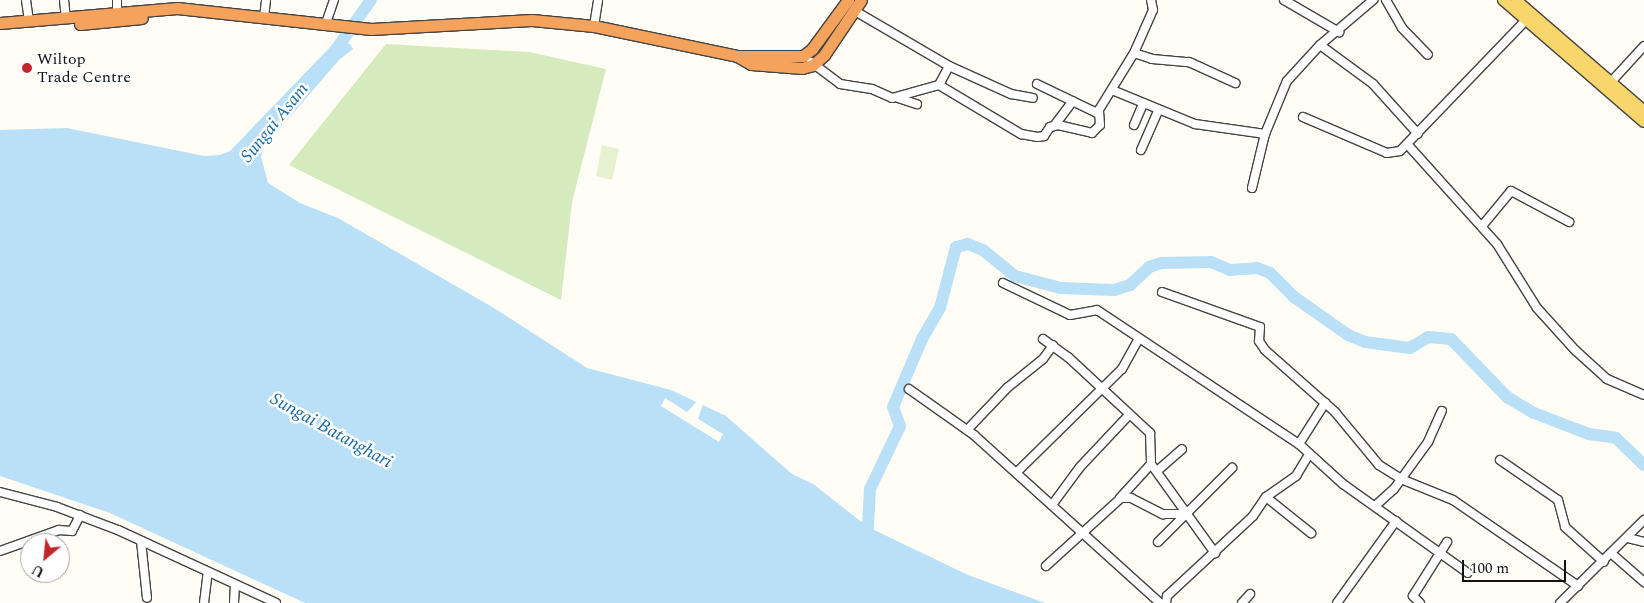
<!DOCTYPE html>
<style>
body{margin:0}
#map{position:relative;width:1644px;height:603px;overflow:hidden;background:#fffdf5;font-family:Spectral,serif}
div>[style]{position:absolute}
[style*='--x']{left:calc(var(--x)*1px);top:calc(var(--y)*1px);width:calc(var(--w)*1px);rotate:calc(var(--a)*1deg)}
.green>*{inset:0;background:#d5ebbd}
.pitch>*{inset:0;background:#e6f2cf}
.water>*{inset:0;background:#b9e0f7}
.pier>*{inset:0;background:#fffdf5}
.river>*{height:12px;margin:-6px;padding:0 6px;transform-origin:6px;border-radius:6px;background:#b9e0f7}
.roads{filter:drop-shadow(1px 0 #444) drop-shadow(-1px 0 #444) drop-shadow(0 1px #444) drop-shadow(0 -1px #444)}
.minor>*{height:8px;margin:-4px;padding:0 4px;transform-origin:4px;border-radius:4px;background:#fff}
.major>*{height:10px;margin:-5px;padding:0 5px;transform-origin:5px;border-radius:5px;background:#f9d66b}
.highway>*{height:11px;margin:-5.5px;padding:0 5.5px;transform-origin:5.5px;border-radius:5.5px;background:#f5a25d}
.dots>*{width:14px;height:14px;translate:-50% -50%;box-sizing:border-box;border:2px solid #fff;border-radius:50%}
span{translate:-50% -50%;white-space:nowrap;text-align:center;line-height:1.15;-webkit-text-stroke:5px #fff;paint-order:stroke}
.poi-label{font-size:16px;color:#111}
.left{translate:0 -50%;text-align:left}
.water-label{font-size:18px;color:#1768a6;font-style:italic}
.north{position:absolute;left:20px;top:533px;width:50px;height:50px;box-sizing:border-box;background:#fff;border:1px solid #a0a0a0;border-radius:50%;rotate:208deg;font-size:14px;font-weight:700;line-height:20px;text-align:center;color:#111}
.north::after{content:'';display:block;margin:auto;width:18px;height:22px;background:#c4262e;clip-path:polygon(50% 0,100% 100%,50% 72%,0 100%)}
.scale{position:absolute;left:1462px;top:560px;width:104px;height:22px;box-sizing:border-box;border:2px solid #111;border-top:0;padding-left:6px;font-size:15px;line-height:18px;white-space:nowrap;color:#111;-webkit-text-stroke:4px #fff;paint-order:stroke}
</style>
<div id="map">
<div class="green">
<i style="clip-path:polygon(386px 44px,529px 52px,606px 69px,572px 202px,561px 300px,289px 165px)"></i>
</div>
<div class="pitch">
<i style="clip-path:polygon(602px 145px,619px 149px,612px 180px,596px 176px)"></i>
</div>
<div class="water">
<i style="clip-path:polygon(336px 41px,350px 44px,353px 49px,339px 60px,263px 148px,261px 157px,268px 183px,300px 203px,338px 218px,494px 308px,587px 368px,671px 390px,726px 416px,792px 474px,813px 484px,868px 527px,968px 575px,1045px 603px,305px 603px,110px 513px,0 476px,0 130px,67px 128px,204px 156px,220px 155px,230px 151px)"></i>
</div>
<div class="pier">
<i style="clip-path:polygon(665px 398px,687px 412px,700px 398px,704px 401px,698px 419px,723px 434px,719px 442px,661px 406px)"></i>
</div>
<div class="river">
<i style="--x:332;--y:55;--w:67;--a:-54.7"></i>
<i style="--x:867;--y:544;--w:55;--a:-86.9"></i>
<i style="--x:870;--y:489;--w:70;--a:-64.5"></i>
<i style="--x:900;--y:426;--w:20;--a:-110"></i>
<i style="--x:893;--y:407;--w:74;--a:-66.9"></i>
<i style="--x:922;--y:339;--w:36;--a:-60"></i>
<i style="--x:940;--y:308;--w:63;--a:-75.3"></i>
<i style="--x:956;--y:247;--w:12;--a:-14"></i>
<i style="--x:968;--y:244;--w:16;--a:22"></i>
<i style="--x:983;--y:250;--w:41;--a:39.1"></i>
<i style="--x:1015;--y:276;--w:48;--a:14.6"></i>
<i style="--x:1061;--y:288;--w:53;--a:2.2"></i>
<i style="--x:1114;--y:290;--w:17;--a:-17"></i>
<i style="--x:1130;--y:285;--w:26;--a:-43"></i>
<i style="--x:1149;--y:267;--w:13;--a:-18"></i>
<i style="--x:1161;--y:263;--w:50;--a:-1.1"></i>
<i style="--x:1211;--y:262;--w:21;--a:23"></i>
<i style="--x:1230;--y:270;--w:27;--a:-4"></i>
<i style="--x:1257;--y:268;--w:14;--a:21"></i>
<i style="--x:1270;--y:273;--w:34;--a:45"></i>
<i style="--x:1294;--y:297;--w:66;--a:35.1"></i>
<i style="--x:1348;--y:335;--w:18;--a:22"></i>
<i style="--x:1365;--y:342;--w:45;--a:7.6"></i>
<i style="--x:1410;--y:348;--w:21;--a:-31"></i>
<i style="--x:1428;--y:337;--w:23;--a:5"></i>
<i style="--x:1451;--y:339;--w:81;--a:46"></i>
<i style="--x:1507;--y:397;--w:31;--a:31"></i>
<i style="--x:1534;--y:413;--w:59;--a:20.9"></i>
<i style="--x:1589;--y:434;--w:27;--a:8"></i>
<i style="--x:1616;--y:438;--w:39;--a:44"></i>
</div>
<div class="roads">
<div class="minor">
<i style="--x:26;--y:0;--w:21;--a:82"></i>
<i style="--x:64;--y:0;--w:18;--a:84"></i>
<i style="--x:117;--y:0;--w:12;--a:90"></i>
<i style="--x:1284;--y:0;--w:64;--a:30.2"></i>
<i style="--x:1386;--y:0;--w:32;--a:60"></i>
<i style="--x:1402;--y:28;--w:37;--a:46"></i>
<i style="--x:855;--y:11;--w:109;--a:30.3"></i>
<i style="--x:949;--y:66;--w:68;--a:24.3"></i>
<i style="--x:1011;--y:94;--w:22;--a:10"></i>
<i style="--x:264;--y:17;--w:17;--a:-83"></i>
<i style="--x:325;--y:26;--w:28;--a:-71"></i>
<i style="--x:594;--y:26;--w:26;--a:-81"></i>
<i style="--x:1320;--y:45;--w:66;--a:36.3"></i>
<i style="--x:1373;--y:84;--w:67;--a:48"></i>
<i style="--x:1134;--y:53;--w:19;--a:18"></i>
<i style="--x:1152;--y:59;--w:37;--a:5"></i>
<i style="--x:1189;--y:62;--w:51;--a:24.5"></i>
<i style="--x:811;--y:62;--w:36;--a:37"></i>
<i style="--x:840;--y:84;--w:32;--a:9"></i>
<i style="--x:872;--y:89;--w:22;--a:24"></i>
<i style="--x:892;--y:98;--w:49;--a:-15.5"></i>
<i style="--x:939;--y:85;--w:96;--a:30.9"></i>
<i style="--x:1021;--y:134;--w:17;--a:10"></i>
<i style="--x:1038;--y:137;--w:6;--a:-9"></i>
<i style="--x:1044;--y:136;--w:11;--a:-56"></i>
<i style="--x:1050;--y:127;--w:8;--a:-14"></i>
<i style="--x:1058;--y:125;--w:35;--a:13"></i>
<i style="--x:1092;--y:133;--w:11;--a:-45"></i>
<i style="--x:1100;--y:125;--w:15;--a:-94"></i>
<i style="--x:1611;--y:82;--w:49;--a:-47.5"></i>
<i style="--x:1037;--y:84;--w:67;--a:25.8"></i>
<i style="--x:1097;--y:113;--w:70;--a:-58.3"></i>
<i style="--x:1134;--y:53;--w:47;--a:-66.2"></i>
<i style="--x:1153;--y:10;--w:10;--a:-101"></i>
<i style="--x:939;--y:85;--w:21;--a:-62"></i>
<i style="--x:1112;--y:90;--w:90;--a:22.3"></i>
<i style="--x:1195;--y:124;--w:71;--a:8.1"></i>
<i style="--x:898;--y:98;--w:20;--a:18"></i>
<i style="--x:1303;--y:117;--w:91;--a:23.2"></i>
<i style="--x:1387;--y:153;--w:13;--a:-9"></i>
<i style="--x:1400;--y:151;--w:182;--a:-46.1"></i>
<i style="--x:1134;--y:125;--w:23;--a:-67"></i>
<i style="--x:1054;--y:126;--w:31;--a:-53"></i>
<i style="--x:1407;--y:144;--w:135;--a:48"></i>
<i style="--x:1497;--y:244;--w:75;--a:58"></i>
<i style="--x:1537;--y:308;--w:57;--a:47.9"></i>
<i style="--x:1575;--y:350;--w:43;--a:42.2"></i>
<i style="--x:1607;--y:379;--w:40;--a:23.4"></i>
<i style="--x:1141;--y:150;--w:43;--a:-66.4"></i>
<i style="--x:1252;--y:188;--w:56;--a:-76.5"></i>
<i style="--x:1265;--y:134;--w:57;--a:-67.5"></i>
<i style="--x:1287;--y:81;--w:49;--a:-47.5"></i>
<i style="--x:1320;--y:45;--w:70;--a:-40.3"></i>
<i style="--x:1482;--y:226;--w:45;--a:-50.4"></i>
<i style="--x:1511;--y:191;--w:66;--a:28.1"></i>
<i style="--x:1003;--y:283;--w:74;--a:25.5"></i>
<i style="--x:1070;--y:315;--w:27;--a:-10"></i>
<i style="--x:1097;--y:310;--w:242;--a:33.6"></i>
<i style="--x:1299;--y:444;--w:59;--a:42.3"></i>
<i style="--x:1343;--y:484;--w:153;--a:35.5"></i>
<i style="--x:1162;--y:292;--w:104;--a:19.7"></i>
<i style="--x:1260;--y:327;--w:14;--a:94"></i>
<i style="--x:1259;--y:341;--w:11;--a:56"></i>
<i style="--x:1265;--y:350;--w:94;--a:41.5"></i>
<i style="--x:1335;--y:412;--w:69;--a:50.3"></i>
<i style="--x:1379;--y:465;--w:26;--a:32"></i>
<i style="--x:1401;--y:479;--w:56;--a:22"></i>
<i style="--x:1453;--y:500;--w:152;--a:34.5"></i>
<i style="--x:1043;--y:339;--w:31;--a:36"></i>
<i style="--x:1068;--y:357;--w:112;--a:42.8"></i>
<i style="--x:1150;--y:433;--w:31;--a:88"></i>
<i style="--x:1151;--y:464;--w:110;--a:54.3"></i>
<i style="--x:909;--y:389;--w:80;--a:35.3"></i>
<i style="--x:974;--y:435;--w:251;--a:42.1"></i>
<i style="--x:968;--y:429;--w:57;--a:-46.4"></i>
<i style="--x:1007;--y:388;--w:46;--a:-38.9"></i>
<i style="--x:1043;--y:359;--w:17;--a:-54"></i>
<i style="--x:1299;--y:444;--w:49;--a:-57.6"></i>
<i style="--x:1500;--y:460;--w:70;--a:34.6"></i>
<i style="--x:1558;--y:500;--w:28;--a:75"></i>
<i style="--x:1565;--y:527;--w:52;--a:41.9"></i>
<i style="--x:1157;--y:471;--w:33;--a:-41"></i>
<i style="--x:1016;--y:473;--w:148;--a:-44.5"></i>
<i style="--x:1122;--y:369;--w:35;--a:-61"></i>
<i style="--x:0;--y:492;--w:59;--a:14.7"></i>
<i style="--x:57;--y:507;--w:65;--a:20.7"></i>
<i style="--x:118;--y:530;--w:174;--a:24.8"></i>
<i style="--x:1266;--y:497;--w:58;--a:38.7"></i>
<i style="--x:1120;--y:498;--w:46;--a:-47.6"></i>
<i style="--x:1052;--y:505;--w:47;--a:-53.6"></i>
<i style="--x:1080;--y:467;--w:70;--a:-46.7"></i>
<i style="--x:1375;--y:506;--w:25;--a:-42"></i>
<i style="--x:1394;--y:489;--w:58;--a:-54.1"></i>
<i style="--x:1428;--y:442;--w:34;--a:-66"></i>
<i style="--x:1628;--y:538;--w:16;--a:14"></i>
<i style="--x:141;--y:541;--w:57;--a:84"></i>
<i style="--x:1158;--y:542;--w:105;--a:-45"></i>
<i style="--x:0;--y:551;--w:63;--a:-19.6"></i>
<i style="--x:59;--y:530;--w:13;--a:4"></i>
<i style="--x:72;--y:531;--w:18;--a:-63"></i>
<i style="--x:1612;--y:554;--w:43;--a:41.2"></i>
<i style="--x:1046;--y:566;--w:101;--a:-42.2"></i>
<i style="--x:1121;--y:498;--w:10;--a:0"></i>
<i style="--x:1131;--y:498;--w:36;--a:27"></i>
<i style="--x:1163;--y:514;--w:22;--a:0"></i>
<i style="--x:204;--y:603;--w:31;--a:-83"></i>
<i style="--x:234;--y:603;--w:18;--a:-87"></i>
<i style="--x:1166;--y:603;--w:7;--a:-82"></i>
<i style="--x:1167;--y:596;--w:117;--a:-42.9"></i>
<i style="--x:1253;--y:516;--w:23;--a:-56"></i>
<i style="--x:1266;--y:497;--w:37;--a:-35"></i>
<i style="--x:1296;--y:476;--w:26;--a:-59"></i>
<i style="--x:1242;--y:603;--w:12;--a:-48"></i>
<i style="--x:1337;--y:603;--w:101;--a:-54.3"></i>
<i style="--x:1420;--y:603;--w:10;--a:-135"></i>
<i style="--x:1413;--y:596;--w:64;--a:-57.8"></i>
<i style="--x:1560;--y:603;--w:118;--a:-44.7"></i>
</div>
<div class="major">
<i style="--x:1503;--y:0;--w:186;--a:40.9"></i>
<i style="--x:1516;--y:0;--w:169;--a:40.9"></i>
</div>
<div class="highway">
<i style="--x:0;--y:23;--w:178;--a:-4.8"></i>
<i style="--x:177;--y:8;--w:195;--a:6.2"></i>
<i style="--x:371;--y:29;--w:161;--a:-3.2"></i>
<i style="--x:532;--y:20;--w:62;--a:5.5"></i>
<i style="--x:594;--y:26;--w:146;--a:11.8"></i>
<i style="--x:737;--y:56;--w:66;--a:0"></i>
<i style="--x:803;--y:56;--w:11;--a:-38"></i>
<i style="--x:812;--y:49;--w:61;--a:-53.7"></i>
<i style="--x:80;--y:24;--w:62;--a:-5.5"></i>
<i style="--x:737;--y:56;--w:16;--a:30"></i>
<i style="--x:751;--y:64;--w:51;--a:4.5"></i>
<i style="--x:802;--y:68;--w:11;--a:-15"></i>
<i style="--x:813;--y:65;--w:15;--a:-42"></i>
<i style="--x:824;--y:55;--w:66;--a:-56.1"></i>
</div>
</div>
<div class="dots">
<i style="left:27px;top:68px;background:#c4262e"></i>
</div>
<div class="poi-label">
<span class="left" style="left:37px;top:68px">Wiltop<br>Trade Centre</span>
</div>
<div class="water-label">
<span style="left:275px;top:123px;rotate:-51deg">Sungai Asam</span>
<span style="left:331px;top:431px;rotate:29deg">Sungai Batanghari</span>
</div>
<div class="north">U</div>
<div class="scale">100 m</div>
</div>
